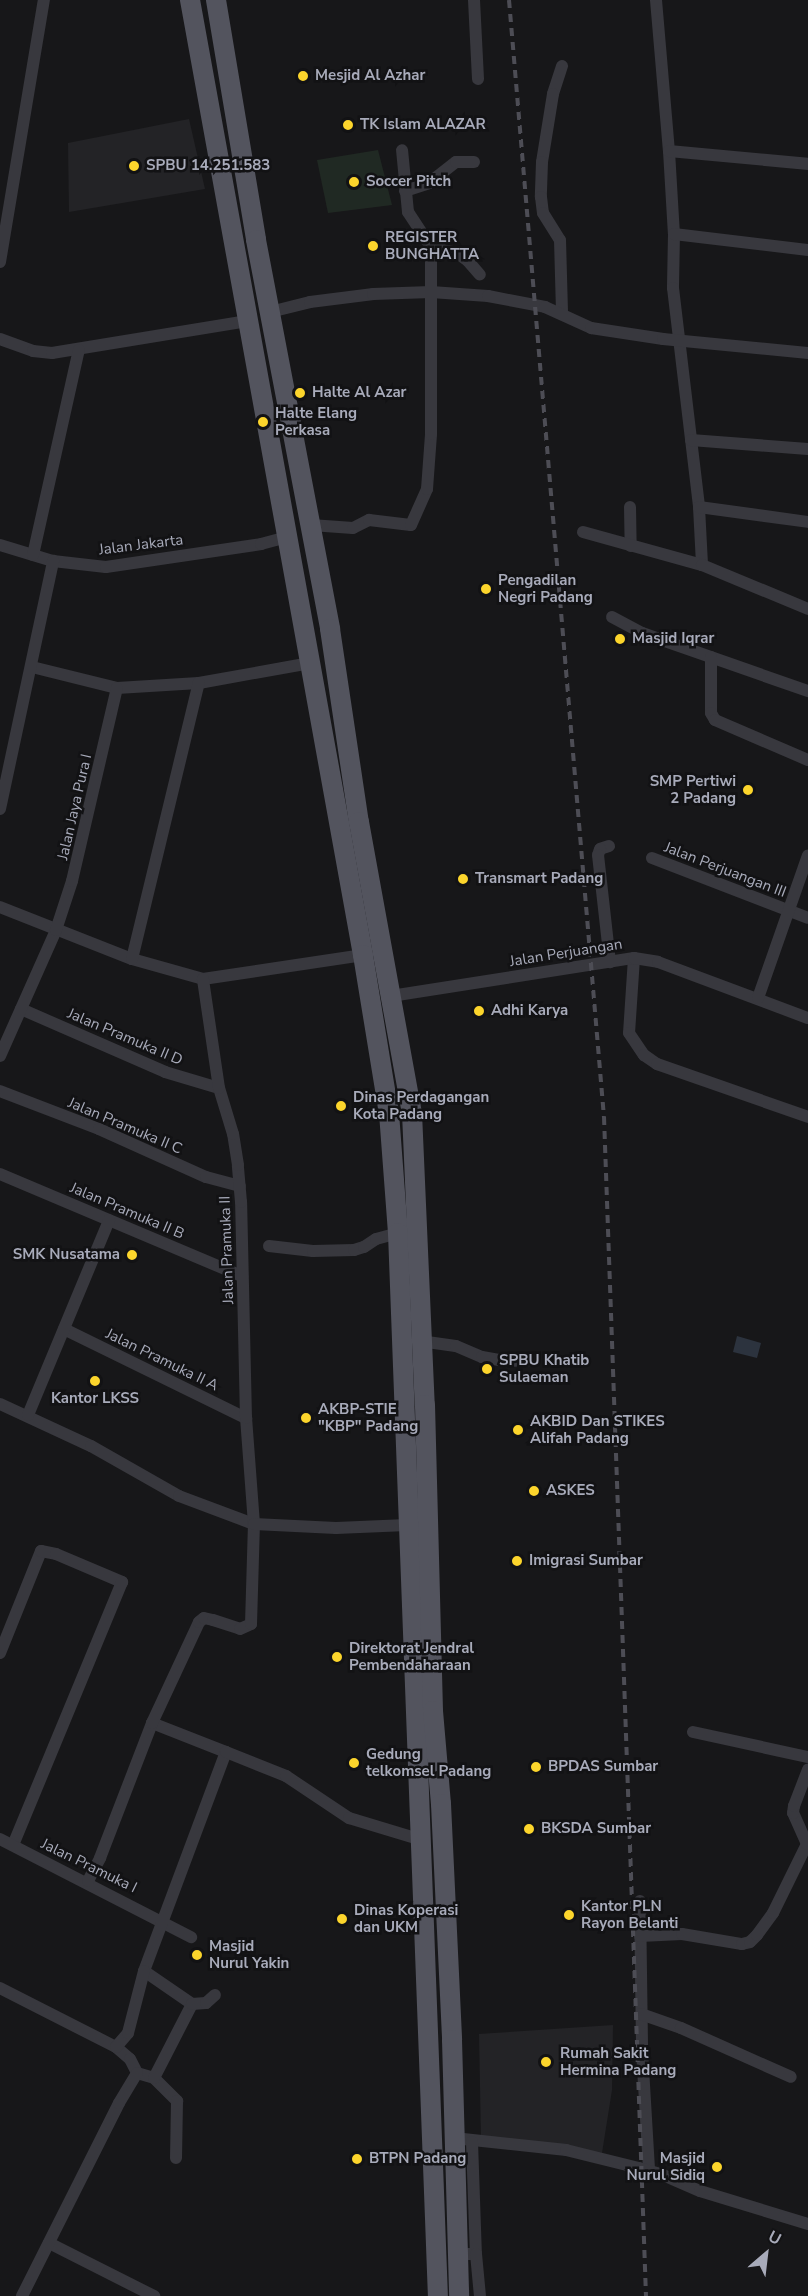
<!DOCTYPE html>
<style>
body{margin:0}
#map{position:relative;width:808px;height:2296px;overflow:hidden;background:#171719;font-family:"Nunito Sans",sans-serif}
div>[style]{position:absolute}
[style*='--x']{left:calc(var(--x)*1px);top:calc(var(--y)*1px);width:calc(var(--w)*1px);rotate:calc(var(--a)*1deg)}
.built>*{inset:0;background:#232326}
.green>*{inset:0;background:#202923}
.water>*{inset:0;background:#2c333e}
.street>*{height:12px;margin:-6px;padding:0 6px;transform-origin:6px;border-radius:6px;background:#38383e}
.primary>*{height:20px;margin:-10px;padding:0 10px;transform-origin:10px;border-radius:10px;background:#53545e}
.rail>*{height:4px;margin-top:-2px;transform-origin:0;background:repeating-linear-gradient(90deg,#4d4d55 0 8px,transparent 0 14px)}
.dots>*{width:16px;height:16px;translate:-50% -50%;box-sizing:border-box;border:3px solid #121214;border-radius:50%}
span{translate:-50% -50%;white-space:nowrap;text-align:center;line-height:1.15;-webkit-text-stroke:5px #121214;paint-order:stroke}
.poi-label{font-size:15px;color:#a8abba;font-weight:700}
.left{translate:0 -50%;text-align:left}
.right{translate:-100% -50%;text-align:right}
.street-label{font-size:15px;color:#a8abba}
.north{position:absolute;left:736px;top:2224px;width:60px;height:60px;-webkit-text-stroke:4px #121214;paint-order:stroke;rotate:28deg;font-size:16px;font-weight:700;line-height:24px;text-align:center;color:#a8abba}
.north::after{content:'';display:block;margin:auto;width:21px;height:27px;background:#a8abba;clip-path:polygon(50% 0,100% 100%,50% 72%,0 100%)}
</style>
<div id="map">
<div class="built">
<i style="clip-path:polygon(189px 119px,205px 189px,69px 212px,68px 143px)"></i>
<i style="clip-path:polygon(613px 2025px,612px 2090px,602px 2153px,481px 2138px,479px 2034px)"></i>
</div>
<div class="green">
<i style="clip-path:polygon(378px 150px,392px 205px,328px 213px,317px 160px)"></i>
</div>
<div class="water">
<i style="clip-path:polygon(737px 1336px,761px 1343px,757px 1358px,733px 1352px)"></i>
</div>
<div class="street">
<i style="--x:474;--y:0;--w:79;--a:87.1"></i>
<i style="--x:656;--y:0;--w:152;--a:85.1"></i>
<i style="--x:669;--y:151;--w:83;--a:86.6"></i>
<i style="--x:674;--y:234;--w:54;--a:91.1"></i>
<i style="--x:673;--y:288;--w:221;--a:83.2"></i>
<i style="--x:699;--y:507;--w:58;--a:87"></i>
<i style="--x:562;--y:66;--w:29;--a:108"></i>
<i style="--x:553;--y:94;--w:69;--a:99.2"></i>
<i style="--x:542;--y:162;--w:35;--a:92"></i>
<i style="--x:541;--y:197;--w:16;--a:83"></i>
<i style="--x:543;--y:213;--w:32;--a:58"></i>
<i style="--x:560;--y:240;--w:73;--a:88.4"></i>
<i style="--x:669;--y:151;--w:140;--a:5.3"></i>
<i style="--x:405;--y:191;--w:25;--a:-18"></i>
<i style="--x:429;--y:183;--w:34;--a:-38"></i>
<i style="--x:456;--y:162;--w:18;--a:0"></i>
<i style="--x:674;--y:234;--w:135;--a:6.8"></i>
<i style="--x:431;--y:247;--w:27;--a:13"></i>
<i style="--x:457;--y:253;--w:14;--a:36"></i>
<i style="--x:468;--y:261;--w:18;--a:49"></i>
<i style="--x:0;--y:262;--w:266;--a:-80.5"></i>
<i style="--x:270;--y:312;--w:41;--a:-14"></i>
<i style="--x:310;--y:302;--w:64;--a:-7.2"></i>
<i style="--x:373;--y:294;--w:58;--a:-2"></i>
<i style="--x:431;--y:292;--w:57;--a:4"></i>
<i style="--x:488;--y:296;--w:58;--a:10.9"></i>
<i style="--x:545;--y:307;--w:51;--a:24.5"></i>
<i style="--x:591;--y:328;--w:73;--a:8.7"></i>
<i style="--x:663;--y:339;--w:146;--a:5.5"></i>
<i style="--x:0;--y:339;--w:35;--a:20"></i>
<i style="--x:33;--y:351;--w:19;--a:6"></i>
<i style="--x:52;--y:353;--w:198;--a:-9.3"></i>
<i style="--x:691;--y:440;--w:117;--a:4.4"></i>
<i style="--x:630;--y:507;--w:39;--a:89"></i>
<i style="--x:699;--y:507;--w:110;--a:7.8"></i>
<i style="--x:311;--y:525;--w:42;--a:4.1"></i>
<i style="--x:353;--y:528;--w:18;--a:-27"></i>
<i style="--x:369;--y:520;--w:42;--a:6.8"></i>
<i style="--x:411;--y:525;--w:39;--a:-66"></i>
<i style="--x:427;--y:489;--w:55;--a:-85.8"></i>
<i style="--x:431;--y:434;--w:187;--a:-90"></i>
<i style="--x:431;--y:247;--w:42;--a:-123.3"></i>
<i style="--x:408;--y:212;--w:62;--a:-95.5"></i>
<i style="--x:583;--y:532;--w:123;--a:15.5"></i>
<i style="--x:702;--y:565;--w:115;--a:22.5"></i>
<i style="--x:0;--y:545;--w:55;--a:16.8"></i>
<i style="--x:53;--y:561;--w:53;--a:6.5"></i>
<i style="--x:106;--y:567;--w:157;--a:-8.4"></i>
<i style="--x:261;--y:544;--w:27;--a:-15"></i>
<i style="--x:33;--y:555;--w:210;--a:-77.4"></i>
<i style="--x:612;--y:617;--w:34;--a:28"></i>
<i style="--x:642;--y:633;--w:176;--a:19.3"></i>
<i style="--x:711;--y:657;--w:56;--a:90"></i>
<i style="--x:711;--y:713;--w:8;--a:60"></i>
<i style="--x:715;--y:720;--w:101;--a:23.3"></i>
<i style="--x:32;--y:667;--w:88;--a:13.9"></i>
<i style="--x:117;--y:688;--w:82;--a:-3.5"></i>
<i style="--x:199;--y:683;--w:113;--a:-10.2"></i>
<i style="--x:0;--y:809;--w:254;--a:-77.9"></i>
<i style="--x:609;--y:846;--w:9;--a:162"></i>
<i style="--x:600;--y:849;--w:6;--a:108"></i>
<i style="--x:598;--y:855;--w:108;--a:83.6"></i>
<i style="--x:652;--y:858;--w:167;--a:21"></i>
<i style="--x:0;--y:907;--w:142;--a:21.5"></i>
<i style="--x:132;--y:959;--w:74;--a:15.7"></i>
<i style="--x:203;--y:979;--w:162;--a:-8.5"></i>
<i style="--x:634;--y:958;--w:75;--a:93.8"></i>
<i style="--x:629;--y:1033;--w:27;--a:56"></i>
<i style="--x:644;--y:1055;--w:16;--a:35"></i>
<i style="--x:657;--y:1064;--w:160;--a:19.3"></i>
<i style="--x:132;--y:959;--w:284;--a:-76.4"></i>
<i style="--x:391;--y:996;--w:246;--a:-8.9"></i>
<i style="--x:634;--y:958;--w:24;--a:9"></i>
<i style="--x:658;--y:962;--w:160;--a:20.5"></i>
<i style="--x:758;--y:998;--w:151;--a:-70.7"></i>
<i style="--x:21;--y:1009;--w:157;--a:23.6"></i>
<i style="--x:165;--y:1072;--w:56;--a:16.5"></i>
<i style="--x:0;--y:1056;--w:138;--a:-66"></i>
<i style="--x:56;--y:930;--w:52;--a:-71.9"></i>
<i style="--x:72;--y:881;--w:198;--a:-76.9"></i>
<i style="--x:0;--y:1091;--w:106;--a:21"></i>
<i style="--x:99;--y:1129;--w:117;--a:24.2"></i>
<i style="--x:206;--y:1177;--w:35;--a:15"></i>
<i style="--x:0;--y:1174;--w:263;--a:22.9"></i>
<i style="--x:269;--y:1246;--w:44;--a:6.5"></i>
<i style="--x:313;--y:1251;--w:41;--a:-1.4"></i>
<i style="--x:354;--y:1250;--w:10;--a:-17"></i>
<i style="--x:364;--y:1247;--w:14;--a:-34"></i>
<i style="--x:376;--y:1239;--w:23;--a:-15"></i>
<i style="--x:64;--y:1329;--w:203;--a:26.1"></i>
<i style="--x:420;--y:1341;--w:36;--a:8"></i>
<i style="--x:456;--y:1346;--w:28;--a:23"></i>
<i style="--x:482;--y:1357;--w:23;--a:10"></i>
<i style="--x:505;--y:1361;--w:28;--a:-2"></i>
<i style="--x:0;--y:1404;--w:100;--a:24.8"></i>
<i style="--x:91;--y:1446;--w:101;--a:29.6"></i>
<i style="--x:179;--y:1496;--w:80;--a:20.5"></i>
<i style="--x:254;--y:1524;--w:106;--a:-94.3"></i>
<i style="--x:246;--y:1418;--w:216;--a:-91.3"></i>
<i style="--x:241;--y:1202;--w:37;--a:-95"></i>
<i style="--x:238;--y:1165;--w:31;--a:-99"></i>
<i style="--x:233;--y:1134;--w:48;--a:-106.9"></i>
<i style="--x:219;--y:1088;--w:110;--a:-98.4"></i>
<i style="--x:28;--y:1415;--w:211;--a:-67.4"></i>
<i style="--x:0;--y:1653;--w:110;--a:-68.1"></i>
<i style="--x:41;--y:1551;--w:15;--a:11"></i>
<i style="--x:56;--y:1554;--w:72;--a:23"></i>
<i style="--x:122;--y:1582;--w:285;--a:112.5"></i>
<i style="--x:152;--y:1723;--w:79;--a:21.4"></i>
<i style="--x:693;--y:1732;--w:118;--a:12.3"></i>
<i style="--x:0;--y:1839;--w:215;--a:27.2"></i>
<i style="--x:88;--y:1881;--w:26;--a:-62"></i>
<i style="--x:100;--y:1858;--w:145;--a:-68.9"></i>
<i style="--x:152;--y:1723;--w:111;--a:-65"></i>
<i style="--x:199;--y:1622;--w:6;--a:-39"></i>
<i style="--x:204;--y:1618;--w:9;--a:13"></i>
<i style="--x:213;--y:1620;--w:28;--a:18"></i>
<i style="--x:240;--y:1629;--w:12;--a:-24"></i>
<i style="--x:251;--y:1624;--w:100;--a:-88.3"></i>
<i style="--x:254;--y:1524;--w:82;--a:2.8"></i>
<i style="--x:336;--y:1528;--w:71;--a:-2.4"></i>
<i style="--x:640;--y:1901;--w:150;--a:89.2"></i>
<i style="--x:642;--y:2051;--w:119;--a:86.6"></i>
<i style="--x:640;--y:1936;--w:42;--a:-2.7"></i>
<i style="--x:682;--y:1934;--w:61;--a:9.5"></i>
<i style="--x:742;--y:1944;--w:8;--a:-14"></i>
<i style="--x:750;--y:1942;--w:10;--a:-45"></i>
<i style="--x:757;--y:1935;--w:27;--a:-54"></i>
<i style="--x:773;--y:1913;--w:77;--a:-63.8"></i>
<i style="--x:807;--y:1844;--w:34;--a:-114"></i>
<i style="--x:793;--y:1813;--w:7;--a:-82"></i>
<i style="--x:794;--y:1806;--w:39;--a:-69"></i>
<i style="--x:0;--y:1988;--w:130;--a:27"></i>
<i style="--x:116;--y:2047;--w:18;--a:41"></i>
<i style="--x:130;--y:2059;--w:16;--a:63"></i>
<i style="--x:192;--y:2004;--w:58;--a:-145.5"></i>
<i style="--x:144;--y:1971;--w:234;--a:-69.5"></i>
<i style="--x:226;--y:1752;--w:65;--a:21.8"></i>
<i style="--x:286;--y:1776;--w:76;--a:33.7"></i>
<i style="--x:349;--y:1818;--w:76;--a:16.8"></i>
<i style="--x:641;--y:2014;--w:42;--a:19.3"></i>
<i style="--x:681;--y:2028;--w:120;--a:24"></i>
<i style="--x:116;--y:2047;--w:18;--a:-49"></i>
<i style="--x:128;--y:2033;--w:64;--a:-75.5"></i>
<i style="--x:137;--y:2073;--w:18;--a:16"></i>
<i style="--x:154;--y:2078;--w:33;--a:45"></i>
<i style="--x:177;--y:2101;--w:57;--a:91"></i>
<i style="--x:154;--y:2078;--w:83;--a:-62.8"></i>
<i style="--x:192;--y:2004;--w:14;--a:-4"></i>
<i style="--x:206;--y:2003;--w:12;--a:-42"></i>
<i style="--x:454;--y:2138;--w:113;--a:6.1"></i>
<i style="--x:566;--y:2150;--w:75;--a:13.9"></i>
<i style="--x:639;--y:2168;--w:25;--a:16"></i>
<i style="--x:663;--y:2175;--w:40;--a:23.4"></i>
<i style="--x:700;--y:2191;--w:113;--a:17"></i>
<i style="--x:472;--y:2142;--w:112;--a:88"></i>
<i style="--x:49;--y:2243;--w:118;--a:26.8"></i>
<i style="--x:468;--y:2254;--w:8;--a:0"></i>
<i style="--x:476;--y:2254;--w:42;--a:84.6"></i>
<i style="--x:22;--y:2296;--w:216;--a:-63.3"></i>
<i style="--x:119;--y:2103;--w:35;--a:-59"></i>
</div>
<div class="primary">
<i style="--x:190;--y:0;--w:971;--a:79.73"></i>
<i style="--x:363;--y:955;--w:160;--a:80.7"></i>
<i style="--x:389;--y:1113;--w:120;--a:85.7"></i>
<i style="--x:398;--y:1233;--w:1064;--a:87.85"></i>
<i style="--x:216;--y:0;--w:243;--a:80.5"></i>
<i style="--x:256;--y:240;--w:396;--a:79.2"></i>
<i style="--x:330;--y:629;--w:195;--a:81.5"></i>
<i style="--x:359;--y:822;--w:296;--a:79.7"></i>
<i style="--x:412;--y:1113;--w:292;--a:87.5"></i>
<i style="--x:425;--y:1405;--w:306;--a:88.5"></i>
<i style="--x:433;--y:1711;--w:93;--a:85.1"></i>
<i style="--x:441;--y:1804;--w:236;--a:87.3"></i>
<i style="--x:452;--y:2040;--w:256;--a:88.4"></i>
</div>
<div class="rail">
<i style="--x:509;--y:0;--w:1121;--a:85.14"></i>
<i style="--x:604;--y:1117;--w:1180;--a:87.96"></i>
</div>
<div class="dots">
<i style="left:303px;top:76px;background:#fcd52c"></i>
<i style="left:348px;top:125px;background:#fcd52c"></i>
<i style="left:134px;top:166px;background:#fcd52c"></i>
<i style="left:354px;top:182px;background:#fcd52c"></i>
<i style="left:373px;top:246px;background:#fcd52c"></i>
<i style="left:300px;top:393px;background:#fcd52c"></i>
<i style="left:263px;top:422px;background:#fcd52c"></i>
<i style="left:486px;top:589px;background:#fcd52c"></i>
<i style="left:620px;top:639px;background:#fcd52c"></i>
<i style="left:748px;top:790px;background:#fcd52c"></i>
<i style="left:463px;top:879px;background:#fcd52c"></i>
<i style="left:479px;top:1011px;background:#fcd52c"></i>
<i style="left:341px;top:1106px;background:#fcd52c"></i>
<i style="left:132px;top:1255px;background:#fcd52c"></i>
<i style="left:487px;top:1369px;background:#fcd52c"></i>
<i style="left:95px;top:1381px;background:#fcd52c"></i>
<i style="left:306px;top:1418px;background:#fcd52c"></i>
<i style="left:518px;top:1430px;background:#fcd52c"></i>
<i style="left:534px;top:1491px;background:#fcd52c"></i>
<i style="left:517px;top:1561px;background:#fcd52c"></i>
<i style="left:337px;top:1657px;background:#fcd52c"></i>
<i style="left:354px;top:1763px;background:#fcd52c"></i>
<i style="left:536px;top:1767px;background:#fcd52c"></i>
<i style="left:529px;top:1829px;background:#fcd52c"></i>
<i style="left:569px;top:1915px;background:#fcd52c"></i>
<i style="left:342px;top:1919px;background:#fcd52c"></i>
<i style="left:197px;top:1955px;background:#fcd52c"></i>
<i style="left:546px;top:2062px;background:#fcd52c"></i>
<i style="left:357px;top:2159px;background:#fcd52c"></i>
<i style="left:717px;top:2167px;background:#fcd52c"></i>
</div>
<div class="poi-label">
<span class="left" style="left:315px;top:76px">Mesjid Al Azhar</span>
<span class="left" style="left:360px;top:125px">TK Islam ALAZAR</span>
<span class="left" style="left:146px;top:166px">SPBU 14.251.583</span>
<span class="left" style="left:366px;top:182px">Soccer Pitch</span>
<span class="left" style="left:385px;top:246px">REGISTER<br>BUNGHATTA</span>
<span class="left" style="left:312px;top:393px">Halte Al Azar</span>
<span class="left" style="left:275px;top:422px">Halte Elang<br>Perkasa</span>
<span class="left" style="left:498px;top:589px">Pengadilan<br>Negri Padang</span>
<span class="left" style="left:632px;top:639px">Masjid Iqrar</span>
<span class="right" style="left:736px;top:790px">SMP Pertiwi<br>2 Padang</span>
<span class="left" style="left:475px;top:879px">Transmart Padang</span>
<span class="left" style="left:491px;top:1011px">Adhi Karya</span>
<span class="left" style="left:353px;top:1106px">Dinas Perdagangan<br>Kota Padang</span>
<span class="right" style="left:120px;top:1255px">SMK Nusatama</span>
<span class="left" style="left:499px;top:1369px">SPBU Khatib<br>Sulaeman</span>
<span style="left:95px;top:1399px">Kantor LKSS</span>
<span class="left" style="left:318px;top:1418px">AKBP-STIE<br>"KBP" Padang</span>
<span class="left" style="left:530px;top:1430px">AKBID Dan STIKES<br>Alifah Padang</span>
<span class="left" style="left:546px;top:1491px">ASKES</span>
<span class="left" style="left:529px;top:1561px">Imigrasi Sumbar</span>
<span class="left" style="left:349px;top:1657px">Direktorat Jendral<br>Pembendaharaan</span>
<span class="left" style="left:366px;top:1763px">Gedung<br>telkomsel Padang</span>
<span class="left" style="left:548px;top:1767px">BPDAS Sumbar</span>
<span class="left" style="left:541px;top:1829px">BKSDA Sumbar</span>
<span class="left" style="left:581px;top:1915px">Kantor PLN<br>Rayon Belanti</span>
<span class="left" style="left:354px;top:1919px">Dinas Koperasi<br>dan UKM</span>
<span class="left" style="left:209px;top:1955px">Masjid<br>Nurul Yakin</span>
<span class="left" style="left:560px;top:2062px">Rumah Sakit<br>Hermina Padang</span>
<span class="right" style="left:705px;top:2167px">Masjid<br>Nurul Sidiq</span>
<span class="left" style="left:369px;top:2159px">BTPN Padang</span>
</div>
<div class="street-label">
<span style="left:141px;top:545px;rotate:-7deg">Jalan Jakarta</span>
<span style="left:75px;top:807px;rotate:-77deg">Jalan Jaya Pura I</span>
<span style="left:725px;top:870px;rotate:21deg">Jalan Perjuangan III</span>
<span style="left:566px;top:953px;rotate:-9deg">Jalan Perjuangan</span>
<span style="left:125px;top:1037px;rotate:23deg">Jalan Pramuka II D</span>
<span style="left:125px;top:1126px;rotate:23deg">Jalan Pramuka II C</span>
<span style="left:127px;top:1211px;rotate:23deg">Jalan Pramuka II B</span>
<span style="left:227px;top:1250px;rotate:-92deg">Jalan Pramuka II</span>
<span style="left:162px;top:1360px;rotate:26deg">Jalan Pramuka II A</span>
<span style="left:89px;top:1866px;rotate:26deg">Jalan Pramuka I</span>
</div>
<div class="north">U</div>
</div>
